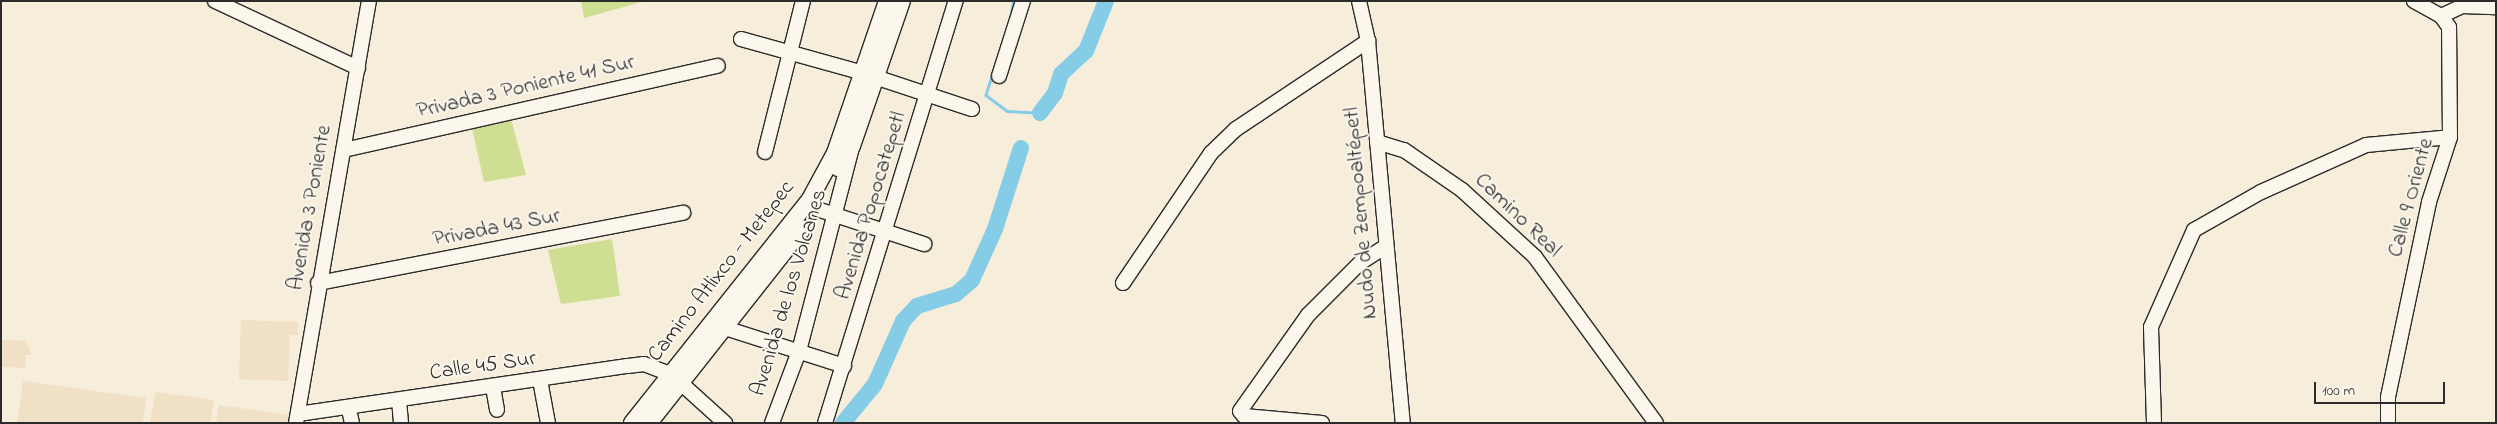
<!DOCTYPE html>
<meta charset="utf-8">
<style>
body{margin:0}
#map{position:relative;width:2497px;height:424px;overflow:hidden;background:#f6eddb;font-family:"Indie Flower",sans-serif}
div>[style]{position:absolute}
[style*='--x']{left:calc(var(--x)*1px);top:calc(var(--y)*1px);width:calc(var(--w)*1px);rotate:calc(var(--a)*1deg)}
.built>*{inset:0;background:#f0e1c6}
.green>*{inset:0;background:#cedf93}
.stream>*{height:2.5px;margin:-1.25px;padding:0 1.25px;transform-origin:1.25px;border-radius:1.25px;background:#85cde6}
.river>*{height:16px;margin:-8px;padding:0 8px;transform-origin:8px;border-radius:8px;background:#85cde6}
.roads{filter:drop-shadow(1px 0 #2b2b2b) drop-shadow(-1px 0 #2b2b2b) drop-shadow(0 1px #2b2b2b) drop-shadow(0 -1px #2b2b2b)}
.minor>*{height:14px;margin:-7px;padding:0 7px;transform-origin:7px;border-radius:7px;background:#fbf7ec}
.major>*{height:16px;margin:-8px;padding:0 8px;transform-origin:8px;border-radius:8px;background:#fbf7ec}
span{translate:-50% -50%;white-space:nowrap;text-align:center;line-height:1.15;-webkit-text-stroke:4px #fbf7ec;paint-order:stroke}
.street-label{font-size:22px;color:#2b2b2b}
.frame{position:absolute;inset:0;border:2px solid #2b2b2b;pointer-events:none}
.scale{position:absolute;left:2314px;top:382px;width:131px;height:22px;box-sizing:border-box;border:2px solid #2b2b2b;border-top:0;padding-left:6px;font-size:15px;line-height:18px;white-space:nowrap;color:#2b2b2b;-webkit-text-stroke:4px #fbf7ec;paint-order:stroke}
</style>
<div id="map">
<div class="built">
<i style="clip-path:polygon(241px 320px,298px 322px,298px 335px,290px 335px,288px 381px,239px 379px)"></i>
<i style="clip-path:polygon(1px 340px,26px 341px,32px 355px,26px 355px,25px 368px,1px 367px)"></i>
<i style="clip-path:polygon(23px 381px,146px 398px,143px 423px,17px 423px)"></i>
<i style="clip-path:polygon(156px 392px,214px 400px,210px 423px,150px 423px)"></i>
<i style="clip-path:polygon(219px 405px,289px 415px,288px 423px,216px 423px)"></i>
</div>
<div class="green">
<i style="clip-path:polygon(581px 1px,645px 1px,584px 18px)"></i>
<i style="clip-path:polygon(511px 119px,526px 175px,484px 182px,472px 128px)"></i>
<i style="clip-path:polygon(612px 239px,620px 296px,561px 304px,548px 250px)"></i>
</div>
<div class="stream">
<i style="--x:1010;--y:20;--w:19;--a:-81"></i>
<i style="--x:998;--y:58;--w:39;--a:108"></i>
<i style="--x:986;--y:95;--w:26;--a:37"></i>
<i style="--x:1007;--y:111;--w:33;--a:3"></i>
</div>
<div class="river">
<i style="--x:1040;--y:113;--w:25;--a:-53"></i>
<i style="--x:1055;--y:93;--w:20;--a:-72"></i>
<i style="--x:1061;--y:74;--w:34;--a:-43"></i>
<i style="--x:1086;--y:51;--w:54;--a:-68.2"></i>
<i style="--x:843;--y:423;--w:50;--a:-50.6"></i>
<i style="--x:875;--y:384;--w:69;--a:-66"></i>
<i style="--x:903;--y:321;--w:21;--a:-47"></i>
<i style="--x:917;--y:306;--w:41;--a:-17.1"></i>
<i style="--x:956;--y:294;--w:21;--a:-41"></i>
<i style="--x:972;--y:280;--w:56;--a:-65.7"></i>
<i style="--x:995;--y:229;--w:85;--a:-72.2"></i>
</div>
<div class="roads">
<div class="minor">
<i style="--x:215;--y:1;--w:158;--a:25.1"></i>
<i style="--x:1359;--y:1;--w:41;--a:77.3"></i>
<i style="--x:1368;--y:41;--w:384;--a:84.8"></i>
<i style="--x:2441;--y:16;--w:23;--a:-25"></i>
<i style="--x:2462;--y:6;--w:34;--a:2"></i>
<i style="--x:741;--y:39;--w:128;--a:15.5"></i>
<i style="--x:999;--y:76;--w:79;--a:-72.3"></i>
<i style="--x:878;--y:78;--w:99;--a:18.3"></i>
<i style="--x:1377;--y:142;--w:28;--a:17"></i>
<i style="--x:1404;--y:150;--w:70;--a:34.6"></i>
<i style="--x:1462;--y:190;--w:99;--a:42.5"></i>
<i style="--x:1535;--y:257;--w:205;--a:53.9"></i>
<i style="--x:344;--y:150;--w:383;--a:-12.7"></i>
<i style="--x:765;--y:152;--w:156;--a:-75.9"></i>
<i style="--x:817;--y:209;--w:113;--a:18.1"></i>
<i style="--x:318;--y:283;--w:372;--a:-10.9"></i>
<i style="--x:1123;--y:283;--w:157;--a:-55.9"></i>
<i style="--x:1211;--y:153;--w:35;--a:-44"></i>
<i style="--x:1236;--y:129;--w:159;--a:-33.7"></i>
<i style="--x:725;--y:328;--w:125;--a:17.7"></i>
<i style="--x:540;--y:380;--w:44;--a:79.5"></i>
<i style="--x:683;--y:385;--w:57;--a:42.1"></i>
<i style="--x:493;--y:387;--w:23;--a:80"></i>
<i style="--x:399;--y:400;--w:23;--a:85"></i>
<i style="--x:349;--y:410;--w:13;--a:77"></i>
<i style="--x:298;--y:414;--w:333;--a:-8.3"></i>
<i style="--x:628;--y:366;--w:16;--a:-7"></i>
<i style="--x:644;--y:364;--w:30;--a:21"></i>
<i style="--x:296;--y:423;--w:428;--a:-80.2"></i>
<i style="--x:772;--y:423;--w:77;--a:-69.4"></i>
<i style="--x:799;--y:351;--w:210;--a:-75.4"></i>
<i style="--x:825;--y:423;--w:442;--a:-72.8"></i>
<i style="--x:1322;--y:423;--w:78;--a:-174.9"></i>
<i style="--x:1244;--y:416;--w:6;--a:-129"></i>
<i style="--x:1240;--y:411;--w:118;--a:-54.7"></i>
<i style="--x:1308;--y:315;--w:74;--a:-45"></i>
<i style="--x:1360;--y:263;--w:30;--a:-33"></i>
<i style="--x:2154;--y:423;--w:96;--a:-91.8"></i>
<i style="--x:2151;--y:327;--w:106;--a:-66.1"></i>
<i style="--x:2194;--y:230;--w:77;--a:-29.6"></i>
<i style="--x:2261;--y:192;--w:115;--a:-24.1"></i>
<i style="--x:2366;--y:145;--w:84;--a:-5.4"></i>
<i style="--x:2388;--y:423;--w:26;--a:-90"></i>
<i style="--x:2388;--y:397;--w:199;--a:-78.1"></i>
<i style="--x:2429;--y:202;--w:68;--a:-72.1"></i>
<i style="--x:2450;--y:137;--w:110;--a:-90.5"></i>
<i style="--x:2449;--y:27;--w:14;--a:-126"></i>
<i style="--x:2441;--y:16;--w:31;--a:-151"></i>
</div>
<div class="major">
<i style="--x:838;--y:168;--w:26;--a:-58"></i>
<i style="--x:852;--y:146;--w:153;--a:-71"></i>
<i style="--x:632;--y:423;--w:286;--a:-51.5"></i>
<i style="--x:810;--y:199;--w:52;--a:-61.5"></i>
<i style="--x:835;--y:153;--w:161;--a:-71.1"></i>
<i style="--x:649;--y:423;--w:248;--a:-51.7"></i>
</div>
</div>
<div class="street-label">
<span style="left:526px;top:88px;rotate:-13deg">Privada 3 Poniente 41 Sur</span>
<span style="left:2412px;top:198px;rotate:-75deg">Calle 9 Oriente</span>
<span style="left:872px;top:206px;rotate:-73deg">Avenida Popocatepetl</span>
<span style="left:311px;top:208px;rotate:-80deg">Avenida 3 Poniente</span>
<span style="left:1362px;top:213px;rotate:-95deg">Nudo de Zempoaltépetl</span>
<span style="left:1517px;top:216px;rotate:44deg">Camino Real</span>
<span style="left:497px;top:229px;rotate:-11deg">Privada 43 Sur</span>
<span style="left:722px;top:272px;rotate:-52deg">Camino Atlixco - Metepec</span>
<span style="left:790px;top:293px;rotate:-73deg">Avenida de los Volcanes</span>
<span style="left:483px;top:367px;rotate:-8deg">Calle 45 Sur</span>
</div>
<div class="frame"></div>
<div class="scale">100 m</div>
</div>
